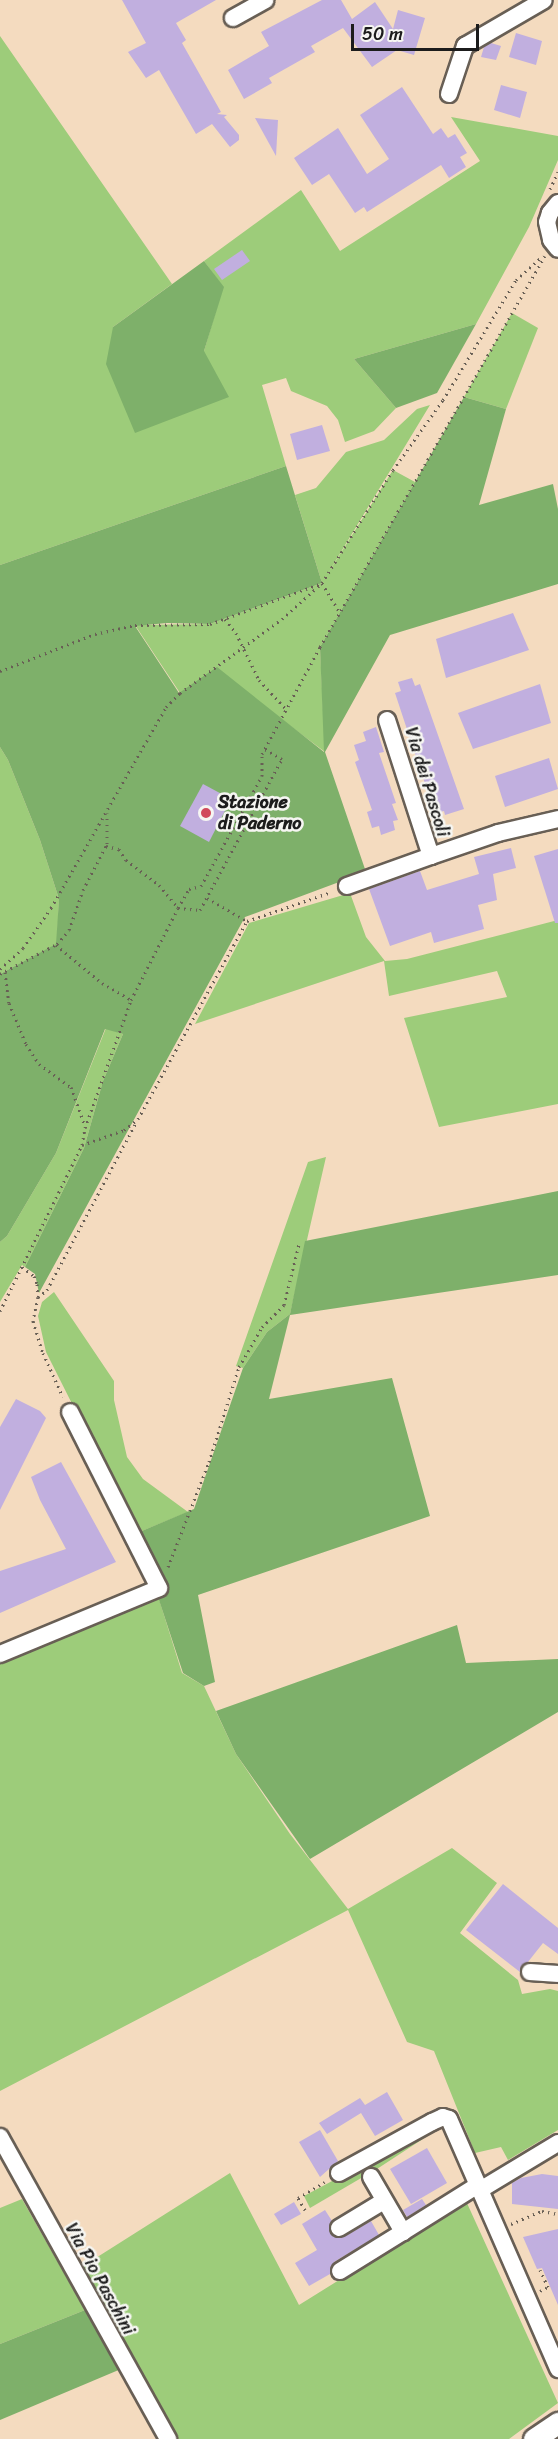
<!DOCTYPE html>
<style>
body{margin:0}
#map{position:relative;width:558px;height:2439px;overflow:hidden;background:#f4dbbf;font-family:Sriracha,sans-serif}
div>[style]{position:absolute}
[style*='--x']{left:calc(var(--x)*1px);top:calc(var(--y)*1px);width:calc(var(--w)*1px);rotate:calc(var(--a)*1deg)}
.green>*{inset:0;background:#9dcc7a}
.forest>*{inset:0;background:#7eb06a}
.building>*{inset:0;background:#c1afdf}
.path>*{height:3px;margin-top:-1.5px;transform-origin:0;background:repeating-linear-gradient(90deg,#685f55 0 1.5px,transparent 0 6px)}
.roads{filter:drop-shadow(2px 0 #685f55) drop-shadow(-2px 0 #685f55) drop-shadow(0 2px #685f55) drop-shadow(0 -2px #685f55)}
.minor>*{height:16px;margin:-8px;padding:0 8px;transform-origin:8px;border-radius:8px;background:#fff}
.major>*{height:21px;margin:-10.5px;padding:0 10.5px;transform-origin:10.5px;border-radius:10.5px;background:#fff}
.dots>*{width:16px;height:16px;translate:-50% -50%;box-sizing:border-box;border:3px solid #f6f6f2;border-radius:50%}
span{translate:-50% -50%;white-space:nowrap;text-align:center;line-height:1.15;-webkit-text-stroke:5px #f6f6f2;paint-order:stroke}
.street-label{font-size:18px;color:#1c1c1c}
.poi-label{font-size:18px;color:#1c1c1c;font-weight:700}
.left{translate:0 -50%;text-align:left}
.scale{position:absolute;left:351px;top:24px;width:128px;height:27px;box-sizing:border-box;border:3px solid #1c1c1c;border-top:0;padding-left:8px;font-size:18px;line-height:21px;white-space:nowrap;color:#1c1c1c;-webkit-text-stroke:4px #f6f6f2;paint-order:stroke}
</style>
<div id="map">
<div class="green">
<i style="clip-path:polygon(0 36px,172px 284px,113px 327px,204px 351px,223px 287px,204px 261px,301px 190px,340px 251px,480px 161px,451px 117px,558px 136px,558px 160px,529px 227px,476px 324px,354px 359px,396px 408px,374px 431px,345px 442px,338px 420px,327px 406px,291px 391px,286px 378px,262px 385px,286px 466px,0 565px)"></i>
<i style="clip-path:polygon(512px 313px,538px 328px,506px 409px,464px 397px)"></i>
<i style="clip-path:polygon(430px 405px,327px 575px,393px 470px,415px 482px,320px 647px,325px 752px,281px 719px,193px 684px,180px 693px,135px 625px,210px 624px,322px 583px,295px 495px,316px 488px,346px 452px,384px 440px,417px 409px)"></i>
<i style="clip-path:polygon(0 747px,8px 760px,40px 840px,59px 899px,57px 944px,0 974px)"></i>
<i style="clip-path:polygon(350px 893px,366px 937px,385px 961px,407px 959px,558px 920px,558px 1104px,439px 1127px,404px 1018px,507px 997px,497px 971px,389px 996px,384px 961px,195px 1024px,249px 923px)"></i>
<i style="clip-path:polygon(106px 1028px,123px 1034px,103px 1081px,84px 1148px,25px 1267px,22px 1265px,0 1302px,0 1242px,7px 1236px,56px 1153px)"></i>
<i style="clip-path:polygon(326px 1157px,290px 1314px,267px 1332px,243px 1368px,236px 1366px,308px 1162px)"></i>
<i style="clip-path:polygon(54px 1292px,114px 1381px,114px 1400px,127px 1457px,143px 1479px,188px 1512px,137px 1533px,46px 1352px,38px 1316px,42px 1302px)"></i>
<i style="clip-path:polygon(158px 1596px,182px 1673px,204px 1686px,236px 1754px,290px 1834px,348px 1909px,452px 1848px,497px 1883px,460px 1933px,518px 1980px,522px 1994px,550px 1989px,558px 1991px,558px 2130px,508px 2160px,501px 2147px,475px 2153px,434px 2051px,407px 2042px,348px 1910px,0 2091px,0 1660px)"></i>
<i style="clip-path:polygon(435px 2131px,380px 2167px,310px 2208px,304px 2196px,398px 2146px)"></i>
<i style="clip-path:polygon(230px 2173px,299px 2305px,466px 2201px,558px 2403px,509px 2439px,176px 2439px,80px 2268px)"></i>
<i style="clip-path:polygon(22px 2199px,85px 2310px,0 2344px,0 2208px)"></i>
</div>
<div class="forest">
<i style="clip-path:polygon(204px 261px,224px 287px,204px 351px,229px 397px,135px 433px,106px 364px,113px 327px)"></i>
<i style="clip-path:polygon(476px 324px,437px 393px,396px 408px,354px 359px)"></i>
<i style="clip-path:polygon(464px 397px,506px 409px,479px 505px,553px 484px,558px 509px,558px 584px,390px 635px,325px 752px,366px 872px,245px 917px,39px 1293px,35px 1274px,25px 1267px,84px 1148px,103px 1081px,123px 1034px,105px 1029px,56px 1153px,7px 1236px,0 1242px,0 974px,56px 944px,59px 899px,40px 840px,8px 760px,0 747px,0 565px,286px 466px,322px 583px,210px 624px,167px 623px,135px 626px,179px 693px,217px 667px,324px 752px,320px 647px)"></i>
<i style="clip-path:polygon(558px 1191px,558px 1275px,290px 1315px,269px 1399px,392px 1378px,430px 1516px,198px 1595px,215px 1682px,204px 1686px,183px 1673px,137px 1533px,194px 1509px,243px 1368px,267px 1332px,290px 1314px,305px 1241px)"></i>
<i style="clip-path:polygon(457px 1625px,466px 1663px,558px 1659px,558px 1712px,310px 1859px,236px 1754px,216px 1711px)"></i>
<i style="clip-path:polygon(85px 2310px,121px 2369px,0 2420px,0 2344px)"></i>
</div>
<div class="building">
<i style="clip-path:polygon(122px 0,216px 0,176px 23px,186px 40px,182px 43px,221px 112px,217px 114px,227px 115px,224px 117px,239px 135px,239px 140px,230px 147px,212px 124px,196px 134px,159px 70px,146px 78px,128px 52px,146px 43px)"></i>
<i style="clip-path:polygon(322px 0,341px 0,352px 19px,375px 2px,393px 29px,398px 10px,425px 18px,414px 55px,397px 50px,372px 67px,343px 28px,311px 46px,315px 52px,269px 78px,272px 83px,244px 99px,228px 70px,269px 46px,261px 32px)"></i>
<i style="clip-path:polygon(516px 33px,542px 41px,536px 65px,509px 57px)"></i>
<i style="clip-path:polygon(491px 43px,501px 46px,496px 60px,481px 57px,484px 47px)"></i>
<i style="clip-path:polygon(501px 85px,527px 92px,520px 118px,494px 110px)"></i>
<i style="clip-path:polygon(402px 87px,433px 134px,441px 128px,448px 138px,455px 134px,467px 153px,460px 157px,466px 167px,449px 178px,441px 165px,367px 212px,364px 207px,355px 213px,329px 174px,312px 185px,294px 158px,338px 128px,367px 174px,389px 159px,360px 115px)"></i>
<i style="clip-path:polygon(255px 118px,278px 120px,276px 156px)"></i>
<i style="clip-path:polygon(242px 250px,250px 261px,222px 280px,214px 269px)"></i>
<i style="clip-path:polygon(322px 425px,330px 451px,297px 460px,290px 434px)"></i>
<i style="clip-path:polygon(513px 613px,529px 650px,446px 678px,436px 639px)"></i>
<i style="clip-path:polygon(412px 678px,415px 686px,420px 684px,464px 809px,445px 815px,444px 811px,435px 814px,395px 693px,401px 691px,398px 682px)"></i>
<i style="clip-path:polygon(540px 684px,551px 723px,473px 749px,458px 713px)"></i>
<i style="clip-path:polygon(376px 727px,384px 752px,379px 753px,396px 803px,392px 804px,398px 820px,393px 821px,395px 830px,381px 835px,379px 826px,372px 828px,367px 812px,372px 810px,355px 762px,359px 760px,354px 745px,366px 741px,363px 732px)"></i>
<i style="clip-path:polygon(549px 758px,558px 789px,505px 807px,495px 776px)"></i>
<i style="clip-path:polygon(203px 784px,231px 799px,209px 842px,180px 826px)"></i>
<i style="clip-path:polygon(511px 848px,516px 868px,493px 874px,497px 900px,478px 905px,484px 929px,434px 943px,431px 932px,390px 946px,369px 889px,420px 871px,427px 890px,479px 874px,474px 857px)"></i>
<i style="clip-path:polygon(558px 849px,558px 923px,555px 923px,534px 856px)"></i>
<i style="clip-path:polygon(16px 1399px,40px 1411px,46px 1418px,0 1510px,0 1427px)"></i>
<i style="clip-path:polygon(61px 1462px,116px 1562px,0 1613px,0 1571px,66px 1549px,40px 1500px,31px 1477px)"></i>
<i style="clip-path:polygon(503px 1884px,558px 1928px,558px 1954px,543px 1943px,520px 1972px,466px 1930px)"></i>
<i style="clip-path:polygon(387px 2092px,403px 2120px,375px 2136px,361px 2113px,327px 2134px,319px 2123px,360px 2098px,365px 2105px)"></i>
<i style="clip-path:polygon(320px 2130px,338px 2161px,320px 2177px,299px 2142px)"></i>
<i style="clip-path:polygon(427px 2148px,447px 2183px,411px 2204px,390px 2169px)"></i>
<i style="clip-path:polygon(542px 2174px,558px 2176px,558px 2209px,512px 2204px,512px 2183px,521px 2178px)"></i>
<i style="clip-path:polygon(422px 2199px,426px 2205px,407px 2217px,403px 2210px)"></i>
<i style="clip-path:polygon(294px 2202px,301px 2214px,281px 2225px,274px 2214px)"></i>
<i style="clip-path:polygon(325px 2210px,332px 2221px,330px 2233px,334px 2237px,344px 2237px,371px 2221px,379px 2235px,334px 2262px,330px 2274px,309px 2286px,295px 2263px,317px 2250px,302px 2224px)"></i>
<i style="clip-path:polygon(558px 2229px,558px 2305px,542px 2268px,537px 2269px,523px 2237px)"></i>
</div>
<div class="path">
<i style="--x:550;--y:189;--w:19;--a:-65"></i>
<i style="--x:225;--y:619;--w:18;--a:52"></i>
<i style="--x:236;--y:633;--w:52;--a:63.9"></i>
<i style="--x:259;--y:680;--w:40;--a:47"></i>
<i style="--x:0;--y:671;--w:102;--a:-21.3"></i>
<i style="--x:95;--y:634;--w:41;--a:-12.7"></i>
<i style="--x:135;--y:625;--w:75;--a:-0.8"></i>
<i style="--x:210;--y:624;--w:119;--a:-20.1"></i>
<i style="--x:322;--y:583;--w:35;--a:59"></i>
<i style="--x:106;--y:846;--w:13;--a:13"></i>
<i style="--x:119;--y:849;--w:13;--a:58"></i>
<i style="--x:126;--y:860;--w:41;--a:37.1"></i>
<i style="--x:159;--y:885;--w:30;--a:50"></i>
<i style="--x:178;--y:908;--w:22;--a:5"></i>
<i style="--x:200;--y:910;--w:172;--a:-61.5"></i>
<i style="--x:282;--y:759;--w:20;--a:-150"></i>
<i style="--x:207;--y:898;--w:46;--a:29.9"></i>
<i style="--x:56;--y:945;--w:60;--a:39.6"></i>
<i style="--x:102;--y:983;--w:34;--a:30"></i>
<i style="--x:0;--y:969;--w:31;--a:-42"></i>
<i style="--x:23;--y:948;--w:49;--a:-55"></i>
<i style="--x:51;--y:908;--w:232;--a:-60.2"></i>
<i style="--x:166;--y:707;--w:20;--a:-45"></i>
<i style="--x:180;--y:693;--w:126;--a:-36"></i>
<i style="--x:282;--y:619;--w:54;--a:-42"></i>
<i style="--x:322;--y:583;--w:133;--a:-57.9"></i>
<i style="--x:393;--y:470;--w:86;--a:-54.5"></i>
<i style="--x:443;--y:400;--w:140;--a:-58.7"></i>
<i style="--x:516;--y:280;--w:36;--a:-42"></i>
<i style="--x:5;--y:972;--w:31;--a:83"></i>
<i style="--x:9;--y:1003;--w:44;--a:67.5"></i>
<i style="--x:26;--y:1044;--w:24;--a:57"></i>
<i style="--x:39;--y:1064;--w:39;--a:36"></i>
<i style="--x:71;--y:1087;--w:41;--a:70.3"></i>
<i style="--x:0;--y:974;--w:64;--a:-27.8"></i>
<i style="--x:57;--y:944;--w:18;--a:-49"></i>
<i style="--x:69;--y:930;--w:42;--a:-70.7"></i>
<i style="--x:83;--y:890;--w:52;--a:-62.4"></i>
<i style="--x:107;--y:844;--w:31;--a:-90"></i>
<i style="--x:82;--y:1145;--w:45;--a:-19.7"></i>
<i style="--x:124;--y:1130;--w:18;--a:-38"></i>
<i style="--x:138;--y:1119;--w:226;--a:-61.2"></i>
<i style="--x:247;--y:921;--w:89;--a:-19"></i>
<i style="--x:22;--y:1267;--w:15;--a:37"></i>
<i style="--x:34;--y:1276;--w:9;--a:69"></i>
<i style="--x:37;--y:1284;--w:13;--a:86"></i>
<i style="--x:38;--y:1297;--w:25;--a:102"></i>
<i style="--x:33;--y:1321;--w:34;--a:73"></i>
<i style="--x:43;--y:1353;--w:48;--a:65.6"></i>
<i style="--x:38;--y:1297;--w:11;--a:-38"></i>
<i style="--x:47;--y:1290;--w:191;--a:-62"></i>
<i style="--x:0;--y:1311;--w:185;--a:-63.7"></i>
<i style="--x:82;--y:1145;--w:17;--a:-80"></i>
<i style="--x:85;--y:1128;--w:136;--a:-70.2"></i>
<i style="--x:131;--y:1000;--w:103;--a:-62.9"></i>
<i style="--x:178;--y:908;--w:22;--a:-60"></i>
<i style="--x:189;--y:889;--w:12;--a:-14"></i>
<i style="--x:201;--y:886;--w:126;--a:-61"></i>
<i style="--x:262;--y:776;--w:22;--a:-90"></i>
<i style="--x:262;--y:754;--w:122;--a:-61.5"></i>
<i style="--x:320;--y:647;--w:451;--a:-60.1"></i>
<i style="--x:168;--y:1567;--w:113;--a:-68.7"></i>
<i style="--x:209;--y:1462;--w:100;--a:-72.5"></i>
<i style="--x:239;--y:1367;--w:46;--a:-60.1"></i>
<i style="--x:262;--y:1327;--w:31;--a:-45"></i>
<i style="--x:284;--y:1305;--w:63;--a:-76.2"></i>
<i style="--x:305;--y:2210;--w:14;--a:-120"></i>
<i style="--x:298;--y:2198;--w:31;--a:-31"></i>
<i style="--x:511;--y:2224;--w:34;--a:-23"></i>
<i style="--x:542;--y:2211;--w:16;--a:11"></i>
<i style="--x:540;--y:2291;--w:9;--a:-27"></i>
<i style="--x:548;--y:2287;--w:19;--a:-115"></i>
</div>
<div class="roads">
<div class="minor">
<i style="--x:233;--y:18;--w:37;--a:-29"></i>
<i style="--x:449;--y:94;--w:51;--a:-71.6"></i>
<i style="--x:465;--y:46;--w:91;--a:-30.2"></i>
<i style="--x:558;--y:203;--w:13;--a:129"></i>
<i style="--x:550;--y:213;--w:9;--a:108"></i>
<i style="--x:547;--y:222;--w:18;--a:77"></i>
<i style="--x:551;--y:240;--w:11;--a:52"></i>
<i style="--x:387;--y:720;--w:143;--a:72.1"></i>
<i style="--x:431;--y:856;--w:71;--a:-18.9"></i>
<i style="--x:498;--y:833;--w:62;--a:-13.1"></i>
<i style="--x:347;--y:886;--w:89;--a:-19.7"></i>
<i style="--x:0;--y:1654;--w:172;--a:-22.5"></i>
<i style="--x:159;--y:1588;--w:197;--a:-116.8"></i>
<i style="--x:530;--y:1972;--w:28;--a:4"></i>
<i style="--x:0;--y:2137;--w:346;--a:60.9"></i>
<i style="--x:339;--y:2173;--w:106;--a:-28.7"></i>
<i style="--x:432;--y:2122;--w:12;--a:-24"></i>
<i style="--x:443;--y:2117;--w:6;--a:18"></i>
<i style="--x:449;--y:2119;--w:273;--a:66.4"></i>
<i style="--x:371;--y:2177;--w:64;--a:59.8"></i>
<i style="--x:403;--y:2232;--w:89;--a:-32.1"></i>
<i style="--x:480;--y:2190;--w:91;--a:-31.1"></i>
<i style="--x:339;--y:2228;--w:52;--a:-31"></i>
<i style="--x:340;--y:2271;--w:74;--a:-31.8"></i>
</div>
<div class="major">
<i style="--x:534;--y:2439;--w:29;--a:-34"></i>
</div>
</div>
<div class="dots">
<i style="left:206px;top:813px;background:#d1495b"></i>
</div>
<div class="street-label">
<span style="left:427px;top:782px;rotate:73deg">Via dei Pascoli</span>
<span style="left:100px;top:2279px;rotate:61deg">Via Pio Paschini</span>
</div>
<div class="poi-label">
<span class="left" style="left:218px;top:813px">Stazione<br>di Paderno</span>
</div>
<div class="scale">50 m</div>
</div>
